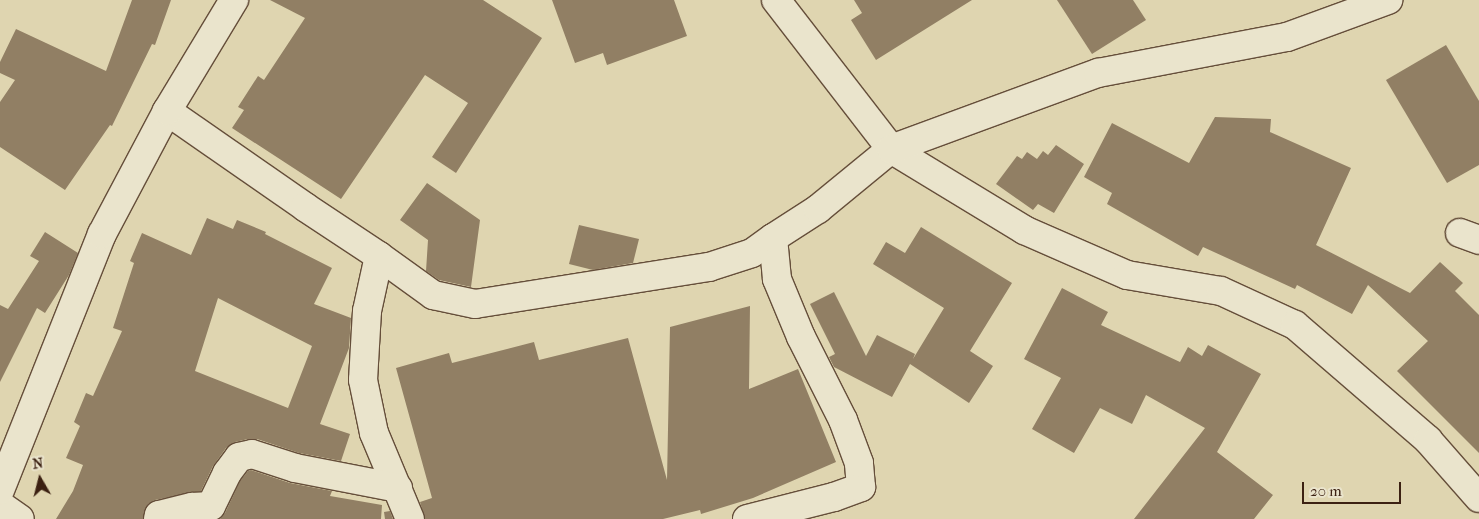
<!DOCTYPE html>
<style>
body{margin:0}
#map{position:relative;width:1479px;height:519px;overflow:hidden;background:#dfd5b0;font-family:"IM FELL French Canon",serif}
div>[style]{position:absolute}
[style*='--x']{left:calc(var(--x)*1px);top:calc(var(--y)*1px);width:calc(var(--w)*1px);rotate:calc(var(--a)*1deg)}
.building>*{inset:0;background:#917f64}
.roads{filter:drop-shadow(1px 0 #654e3a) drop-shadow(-1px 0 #654e3a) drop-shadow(0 1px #654e3a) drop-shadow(0 -1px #654e3a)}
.minor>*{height:28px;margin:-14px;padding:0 14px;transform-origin:14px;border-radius:14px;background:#eae4cc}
.secondary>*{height:28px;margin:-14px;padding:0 14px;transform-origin:14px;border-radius:14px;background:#eae4cc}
span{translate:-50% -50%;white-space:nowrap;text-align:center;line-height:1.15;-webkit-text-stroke:4px #eae4cc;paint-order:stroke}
.north{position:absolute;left:15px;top:454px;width:50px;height:50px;-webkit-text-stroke:4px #eae4cc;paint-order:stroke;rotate:352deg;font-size:14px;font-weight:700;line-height:20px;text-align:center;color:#3c2112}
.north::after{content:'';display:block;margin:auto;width:18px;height:22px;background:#3c2112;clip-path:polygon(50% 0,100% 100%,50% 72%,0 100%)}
.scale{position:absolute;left:1302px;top:482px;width:99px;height:22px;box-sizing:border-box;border:2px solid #3c2112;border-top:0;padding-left:6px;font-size:15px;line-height:18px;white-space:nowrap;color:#3c2112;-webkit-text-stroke:4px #eae4cc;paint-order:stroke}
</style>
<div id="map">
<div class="building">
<i style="clip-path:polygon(132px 0,171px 0,155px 45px,152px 44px,112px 126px,110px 125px,65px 190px,0 147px,0 102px,15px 80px,0 73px,0 62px,16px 29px,106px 71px)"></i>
<i style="clip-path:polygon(270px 0,483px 0,542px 38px,456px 173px,432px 157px,468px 103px,425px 75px,341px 199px,232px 128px,244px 110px,238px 107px,258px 76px,264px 80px,305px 18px)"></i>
<i style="clip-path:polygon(552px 0,674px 0,687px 36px,607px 65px,603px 53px,575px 63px)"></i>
<i style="clip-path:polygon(854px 0,972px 0,876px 60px,851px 20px,862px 13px)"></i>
<i style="clip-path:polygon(1057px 0,1133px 0,1146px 20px,1092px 54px)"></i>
<i style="clip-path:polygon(1446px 45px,1479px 101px,1479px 165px,1447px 183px,1386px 80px)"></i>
<i style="clip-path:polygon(1215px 117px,1271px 119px,1270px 132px,1351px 168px,1316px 245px,1410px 293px,1440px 262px,1463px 283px,1455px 291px,1479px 315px,1479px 453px,1397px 371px,1428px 341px,1368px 285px,1352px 314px,1297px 285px,1295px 289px,1203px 247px,1198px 256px,1107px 204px,1112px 193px,1084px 177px,1112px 123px,1189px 163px)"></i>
<i style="clip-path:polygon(1056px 145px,1084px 164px,1054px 213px,1038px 204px,1033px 210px,996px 184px,1017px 156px,1022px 159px,1027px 152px,1037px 159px,1043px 151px,1048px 155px)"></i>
<i style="clip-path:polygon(427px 183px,480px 220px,471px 287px,439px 280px,426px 271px,428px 240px,400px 220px)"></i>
<i style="clip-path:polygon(evenodd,207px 218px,233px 229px,237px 220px,266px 232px,265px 234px,332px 268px,314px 304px,351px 318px,349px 348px,320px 424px,350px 434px,341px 461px,299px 453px,257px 439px,248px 439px,235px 442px,226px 448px,213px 466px,201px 491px,155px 500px,148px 504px,143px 519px,56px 519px,73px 491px,83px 465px,66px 458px,80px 426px,74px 422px,86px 393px,93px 396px,122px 331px,113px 328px,134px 263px,130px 261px,142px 233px,191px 255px,207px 218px,218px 298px,312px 346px,288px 408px,195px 371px,218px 298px)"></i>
<i style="clip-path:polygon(579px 225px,639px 239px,633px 263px,593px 270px,569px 264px)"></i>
<i style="clip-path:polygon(921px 227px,1012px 283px,970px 351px,993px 366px,969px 403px,910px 364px,892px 397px,834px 367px,829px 357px,835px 354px,810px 304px,834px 292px,866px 356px,877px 335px,915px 354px,913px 359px,944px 308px,873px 264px,886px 242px,905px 253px)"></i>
<i style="clip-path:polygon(45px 232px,78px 253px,69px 275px,45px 313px,37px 308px,0 382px,0 305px,8px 309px,39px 261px,30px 256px)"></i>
<i style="clip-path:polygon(1062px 288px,1108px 312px,1101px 325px,1180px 362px,1188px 347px,1202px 356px,1208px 345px,1261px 374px,1217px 452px,1273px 495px,1254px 519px,1134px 519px,1205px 428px,1146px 395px,1132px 424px,1100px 408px,1074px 453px,1032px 429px,1061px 378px,1024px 359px)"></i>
<i style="clip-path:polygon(750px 306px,749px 389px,798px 369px,836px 462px,753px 498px,701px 514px,700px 510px,663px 519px,425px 519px,420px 502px,432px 498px,396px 368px,449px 353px,452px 363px,534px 342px,539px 360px,628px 338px,667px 480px,670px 327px)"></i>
<i style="clip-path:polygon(251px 470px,290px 483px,332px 491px,330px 496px,382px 505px,381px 519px,220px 519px,225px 513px,240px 481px,248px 471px)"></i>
<i style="clip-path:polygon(390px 511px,393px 519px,385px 519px,384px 512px)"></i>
</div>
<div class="roads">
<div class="minor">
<i style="--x:776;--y:0;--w:188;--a:52.3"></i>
<i style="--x:891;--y:149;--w:156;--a:31.3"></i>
<i style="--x:1024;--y:230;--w:112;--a:23.6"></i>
<i style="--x:1127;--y:275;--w:95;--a:9.7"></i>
<i style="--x:1221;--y:291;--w:81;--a:24.7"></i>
<i style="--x:1295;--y:325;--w:176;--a:40.8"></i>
<i style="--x:1428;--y:440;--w:77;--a:48.7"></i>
<i style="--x:167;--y:111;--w:168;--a:34.8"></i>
<i style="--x:305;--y:207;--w:89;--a:33.5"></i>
<i style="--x:379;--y:256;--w:67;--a:35.8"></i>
<i style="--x:433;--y:295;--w:43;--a:12.1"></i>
<i style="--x:475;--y:304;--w:237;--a:-9"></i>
<i style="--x:709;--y:267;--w:45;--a:-18"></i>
<i style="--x:752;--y:253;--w:26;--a:-36"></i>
<i style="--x:1460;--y:233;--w:20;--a:20"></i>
<i style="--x:379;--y:256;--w:56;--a:102.3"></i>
<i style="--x:367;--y:311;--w:69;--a:93.3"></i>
<i style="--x:363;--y:380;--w:54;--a:78.3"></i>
<i style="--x:374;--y:433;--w:93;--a:67.3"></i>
<i style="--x:0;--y:505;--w:24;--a:35"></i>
<i style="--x:158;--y:519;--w:4;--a:-76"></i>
<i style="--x:159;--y:515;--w:34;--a:-14"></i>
<i style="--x:192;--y:507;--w:19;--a:-3"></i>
<i style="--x:211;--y:506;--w:37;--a:-64"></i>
<i style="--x:227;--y:473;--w:20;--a:-53"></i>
<i style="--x:239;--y:457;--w:13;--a:-13"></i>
<i style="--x:252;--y:454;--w:45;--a:18"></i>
<i style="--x:295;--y:468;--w:105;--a:11"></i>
<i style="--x:747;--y:519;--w:90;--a:-14.2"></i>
<i style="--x:834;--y:497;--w:29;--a:-20"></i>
<i style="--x:861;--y:487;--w:24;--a:-95"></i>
<i style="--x:859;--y:463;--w:46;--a:-110.4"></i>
<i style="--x:843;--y:420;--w:93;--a:-116.8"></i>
<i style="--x:801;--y:337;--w:63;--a:-112.5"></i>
<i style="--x:777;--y:279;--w:41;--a:-95.6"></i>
<i style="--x:773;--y:238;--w:54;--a:-32.8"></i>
<i style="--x:818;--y:209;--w:94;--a:-39.4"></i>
<i style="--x:891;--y:149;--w:221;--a:-20.2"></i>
<i style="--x:1098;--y:73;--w:192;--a:-10.8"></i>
<i style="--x:1287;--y:37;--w:108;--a:-20.1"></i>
</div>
<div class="secondary">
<i style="--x:0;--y:490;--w:276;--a:-68.3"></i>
<i style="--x:102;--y:234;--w:139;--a:-62.1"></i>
<i style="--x:167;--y:111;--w:130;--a:-58.9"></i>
</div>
</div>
<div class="north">N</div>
<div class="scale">20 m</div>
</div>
